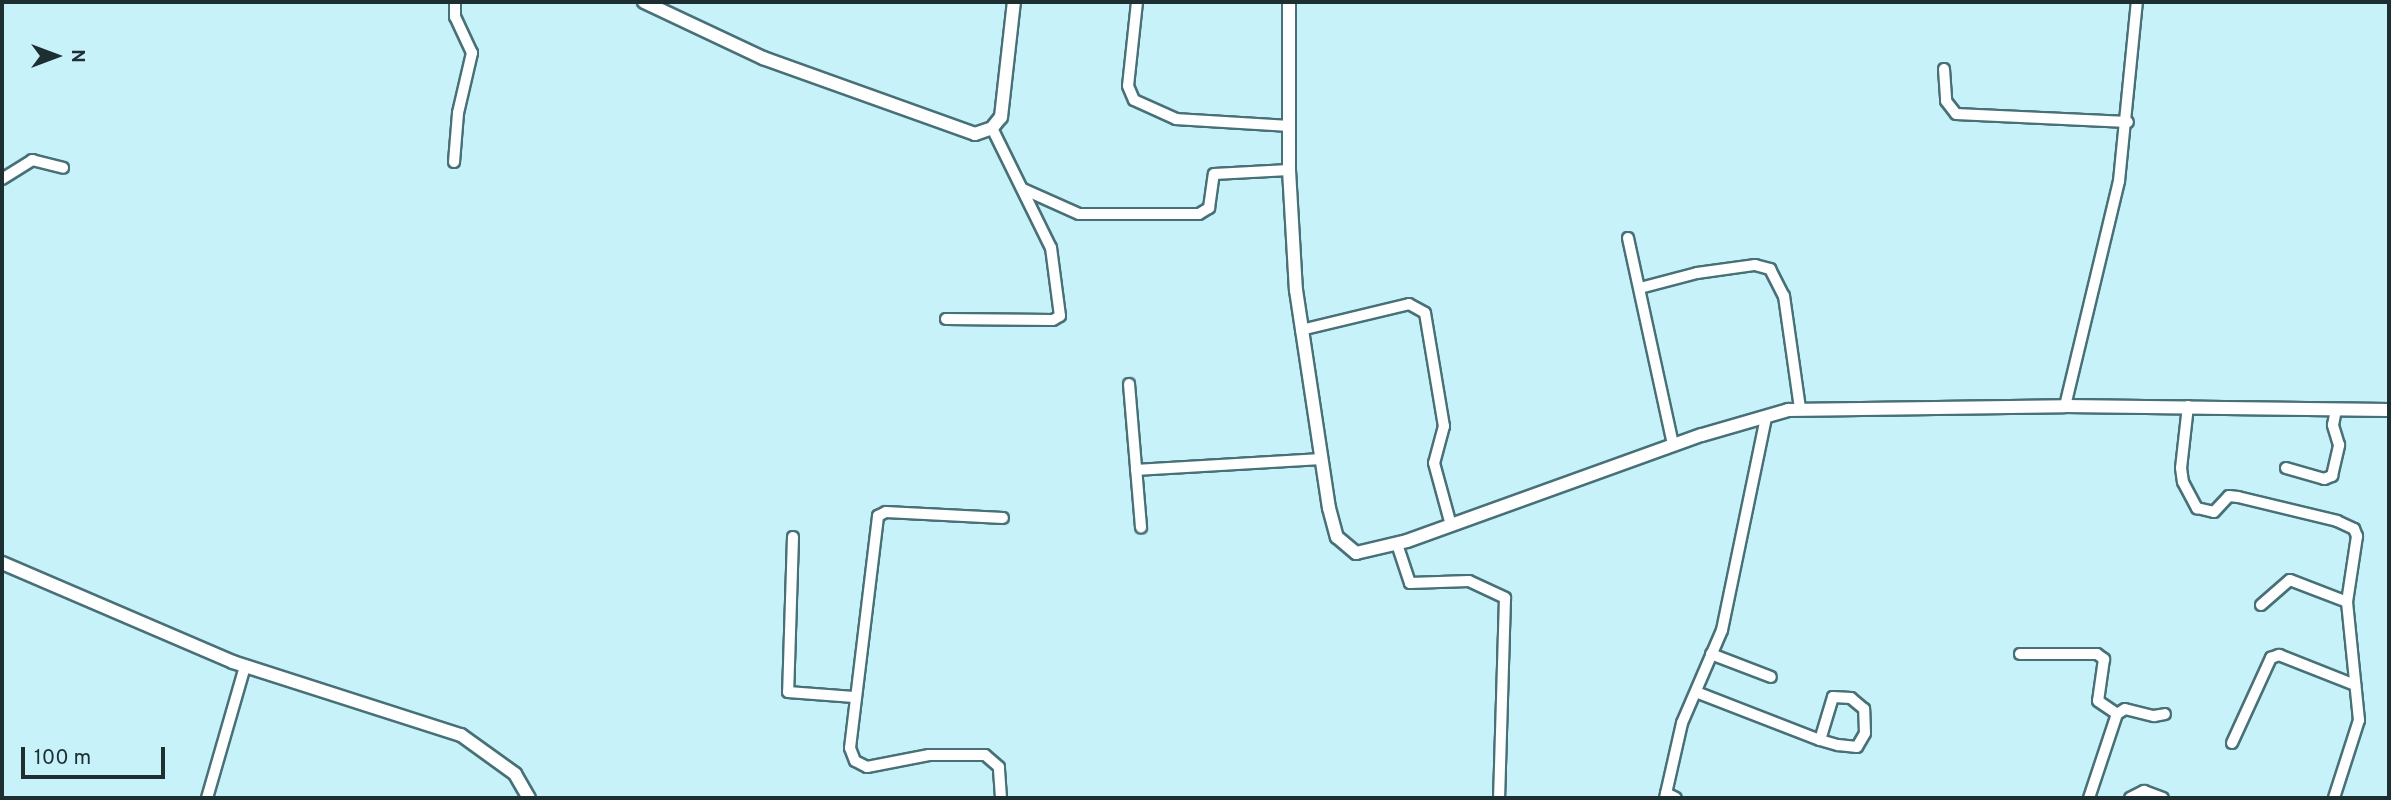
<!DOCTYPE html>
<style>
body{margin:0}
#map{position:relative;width:2391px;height:800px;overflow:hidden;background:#c7f2fa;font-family:Overpass,sans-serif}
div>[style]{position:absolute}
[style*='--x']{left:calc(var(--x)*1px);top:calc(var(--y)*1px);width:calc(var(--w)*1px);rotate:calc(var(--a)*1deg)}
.roads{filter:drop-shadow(2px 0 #487077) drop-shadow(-2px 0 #487077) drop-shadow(0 2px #487077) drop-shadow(0 -2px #487077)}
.minor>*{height:10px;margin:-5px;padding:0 5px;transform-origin:5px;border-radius:5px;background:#fff}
.tertiary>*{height:12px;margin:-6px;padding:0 6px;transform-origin:6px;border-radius:6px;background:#fff}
span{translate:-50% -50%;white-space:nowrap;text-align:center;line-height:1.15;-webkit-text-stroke:6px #c7f2fa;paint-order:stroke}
.frame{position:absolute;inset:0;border:4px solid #1e2f32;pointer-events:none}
.north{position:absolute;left:21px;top:21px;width:70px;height:70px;-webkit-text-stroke:5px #c7f2fa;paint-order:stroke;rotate:90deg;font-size:19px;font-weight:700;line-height:28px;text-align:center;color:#1e2f32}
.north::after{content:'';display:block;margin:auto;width:24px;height:32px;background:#1e2f32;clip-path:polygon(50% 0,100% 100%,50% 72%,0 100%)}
.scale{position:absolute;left:21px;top:747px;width:144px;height:32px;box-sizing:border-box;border:4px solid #1e2f32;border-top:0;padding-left:9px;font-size:21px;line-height:24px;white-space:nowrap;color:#1e2f32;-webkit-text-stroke:5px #c7f2fa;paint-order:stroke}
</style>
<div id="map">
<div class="roads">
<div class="minor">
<i style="--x:1137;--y:2;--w:84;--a:96.1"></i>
<i style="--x:1128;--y:86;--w:15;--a:67"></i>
<i style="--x:1134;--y:100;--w:46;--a:24.3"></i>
<i style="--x:1176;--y:119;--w:113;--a:3.5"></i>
<i style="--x:1944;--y:69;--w:32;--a:86"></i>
<i style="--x:1946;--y:101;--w:16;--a:52"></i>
<i style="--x:1956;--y:114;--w:172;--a:2.7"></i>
<i style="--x:454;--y:162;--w:49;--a:-85.3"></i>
<i style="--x:458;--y:113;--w:62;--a:-76.9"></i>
<i style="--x:472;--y:53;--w:40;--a:-115"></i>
<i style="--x:455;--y:17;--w:15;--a:-90"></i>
<i style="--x:2;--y:179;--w:36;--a:-32"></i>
<i style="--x:32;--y:160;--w:32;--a:14"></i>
<i style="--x:1023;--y:189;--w:61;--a:24.1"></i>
<i style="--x:1079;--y:214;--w:120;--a:0"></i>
<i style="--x:1199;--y:214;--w:12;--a:-31"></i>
<i style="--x:1209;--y:208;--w:34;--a:-82"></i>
<i style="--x:1214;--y:174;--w:75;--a:-3.1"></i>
<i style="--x:1628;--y:238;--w:212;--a:77.7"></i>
<i style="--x:1640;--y:288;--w:59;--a:-14.7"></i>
<i style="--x:1697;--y:273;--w:59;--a:-7.9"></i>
<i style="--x:1755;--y:265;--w:16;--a:15"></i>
<i style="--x:1770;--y:269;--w:30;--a:63"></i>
<i style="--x:1784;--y:296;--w:114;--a:81.9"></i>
<i style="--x:946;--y:319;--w:107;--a:0.5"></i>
<i style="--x:1053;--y:320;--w:8;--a:-30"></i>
<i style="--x:1060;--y:316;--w:69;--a:-97.5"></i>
<i style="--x:1051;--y:248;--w:134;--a:-116.2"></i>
<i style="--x:1301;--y:330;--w:111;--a:-13.5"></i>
<i style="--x:1409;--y:304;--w:18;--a:29"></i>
<i style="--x:1425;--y:313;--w:115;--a:80.5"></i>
<i style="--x:1444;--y:426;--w:38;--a:105"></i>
<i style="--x:1434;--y:463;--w:64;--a:74.7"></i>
<i style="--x:1129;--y:384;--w:144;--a:85.2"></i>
<i style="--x:2065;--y:406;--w:231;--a:-76.5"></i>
<i style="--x:2119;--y:181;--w:180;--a:-84.3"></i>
<i style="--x:2188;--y:406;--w:62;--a:96.4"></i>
<i style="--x:2181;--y:468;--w:14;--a:82"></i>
<i style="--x:2183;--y:482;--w:30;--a:62"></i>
<i style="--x:2197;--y:508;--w:17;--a:13"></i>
<i style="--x:2214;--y:512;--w:22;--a:-47"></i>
<i style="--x:2229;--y:496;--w:9;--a:6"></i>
<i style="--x:2238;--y:497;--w:102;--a:13.6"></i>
<i style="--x:2337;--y:521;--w:19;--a:25"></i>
<i style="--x:2354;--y:529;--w:8;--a:67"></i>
<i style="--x:2357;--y:536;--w:67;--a:98.6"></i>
<i style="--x:2347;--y:602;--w:119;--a:84.2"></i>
<i style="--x:2359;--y:720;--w:82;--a:107.8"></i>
<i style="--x:2286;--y:468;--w:40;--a:16"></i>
<i style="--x:2324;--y:479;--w:9;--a:-21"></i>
<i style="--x:2332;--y:476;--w:32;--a:-77"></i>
<i style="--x:2339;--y:445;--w:21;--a:-107"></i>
<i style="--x:2333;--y:425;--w:16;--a:-79"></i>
<i style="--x:1136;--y:470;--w:185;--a:-3.4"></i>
<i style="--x:793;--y:537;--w:155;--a:91.8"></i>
<i style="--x:788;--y:692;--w:66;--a:4.3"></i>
<i style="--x:1397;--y:544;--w:41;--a:71.6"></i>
<i style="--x:1410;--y:583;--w:59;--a:-1.9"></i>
<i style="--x:1469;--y:581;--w:40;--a:25"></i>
<i style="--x:1505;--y:598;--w:200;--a:91.7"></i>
<i style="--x:2261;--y:605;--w:38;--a:-41"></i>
<i style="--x:2290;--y:580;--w:61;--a:21.1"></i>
<i style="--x:1711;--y:654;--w:64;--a:21"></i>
<i style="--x:2020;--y:654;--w:77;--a:0"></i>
<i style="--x:2097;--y:654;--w:9;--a:36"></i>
<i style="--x:2104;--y:659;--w:42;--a:98.1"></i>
<i style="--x:2098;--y:701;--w:23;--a:34"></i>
<i style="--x:1696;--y:692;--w:133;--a:21.2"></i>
<i style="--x:1820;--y:740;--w:19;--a:16"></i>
<i style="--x:1838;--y:745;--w:19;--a:6"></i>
<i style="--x:1857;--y:747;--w:16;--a:-60"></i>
<i style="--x:1865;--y:733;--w:24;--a:-92"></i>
<i style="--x:1864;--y:709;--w:17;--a:-140"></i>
<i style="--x:1851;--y:698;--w:18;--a:-177"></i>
<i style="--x:1833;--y:697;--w:45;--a:106.8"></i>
<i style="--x:2232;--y:743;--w:94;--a:-65.4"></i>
<i style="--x:2271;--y:658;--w:9;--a:-21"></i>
<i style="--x:2279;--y:655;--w:82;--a:21.5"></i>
<i style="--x:1666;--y:793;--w:11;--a:27"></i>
<i style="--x:207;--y:798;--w:137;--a:-73.9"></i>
<i style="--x:1001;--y:798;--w:31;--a:-94"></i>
<i style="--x:999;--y:767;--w:18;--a:-139"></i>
<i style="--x:985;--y:755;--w:56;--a:180"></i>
<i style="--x:929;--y:755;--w:63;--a:169"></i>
<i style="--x:867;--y:767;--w:13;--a:-153"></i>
<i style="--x:855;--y:761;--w:14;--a:-111"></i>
<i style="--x:850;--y:748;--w:234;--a:-83.1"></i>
<i style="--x:878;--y:516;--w:9;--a:-27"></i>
<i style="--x:886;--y:512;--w:117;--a:2.9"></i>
<i style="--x:1665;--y:798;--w:77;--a:-77.2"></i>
<i style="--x:1682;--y:723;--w:101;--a:-66.7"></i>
<i style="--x:1722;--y:630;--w:217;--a:-78.3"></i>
<i style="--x:2089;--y:798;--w:89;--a:-71.6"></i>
<i style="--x:2117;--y:714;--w:9;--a:-32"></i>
<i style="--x:2125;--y:709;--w:30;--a:14"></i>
<i style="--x:2154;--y:716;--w:11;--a:-10"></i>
<i style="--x:2130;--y:798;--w:16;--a:-27"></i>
<i style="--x:2144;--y:791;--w:20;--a:20"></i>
</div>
<div class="tertiary">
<i style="--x:644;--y:2;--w:132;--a:25.2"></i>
<i style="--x:763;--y:58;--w:225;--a:19.7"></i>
<i style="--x:975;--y:134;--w:18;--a:-19"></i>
<i style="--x:992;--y:128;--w:14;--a:-51"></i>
<i style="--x:1001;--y:117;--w:116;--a:-83.6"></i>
<i style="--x:1289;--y:2;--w:168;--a:90"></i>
<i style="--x:1289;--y:170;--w:120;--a:86.7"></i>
<i style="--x:1296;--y:290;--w:220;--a:81.4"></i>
<i style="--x:1329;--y:508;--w:30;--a:75"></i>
<i style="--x:1337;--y:537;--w:25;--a:40"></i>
<i style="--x:1356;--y:553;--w:52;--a:-13.2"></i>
<i style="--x:1407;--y:541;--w:313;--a:-19.8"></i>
<i style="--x:1702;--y:435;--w:90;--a:-16.2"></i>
<i style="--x:1788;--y:410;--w:277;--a:-0.8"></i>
<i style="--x:2065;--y:406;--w:324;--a:0.7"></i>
<i style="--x:2;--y:563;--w:251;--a:23.2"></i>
<i style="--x:233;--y:662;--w:239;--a:17.8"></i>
<i style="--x:461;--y:735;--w:67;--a:35.8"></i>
<i style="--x:515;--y:774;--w:28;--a:60"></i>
</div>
</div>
<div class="frame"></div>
<div class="north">N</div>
<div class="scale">100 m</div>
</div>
